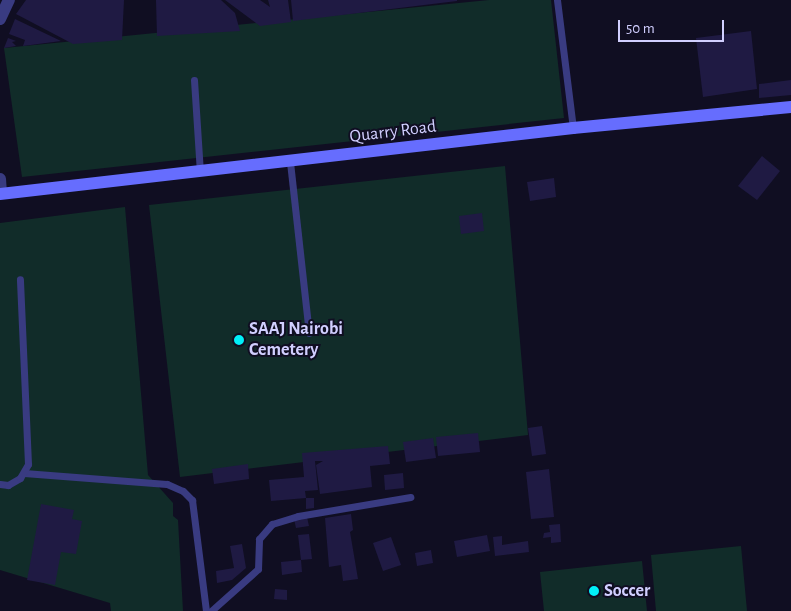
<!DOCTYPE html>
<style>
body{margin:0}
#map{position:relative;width:791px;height:611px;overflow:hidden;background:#100e22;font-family:"Alegreya Sans",sans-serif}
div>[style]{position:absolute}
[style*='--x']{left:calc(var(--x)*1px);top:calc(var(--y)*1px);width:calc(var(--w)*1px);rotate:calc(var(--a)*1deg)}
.green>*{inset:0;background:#112c29}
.building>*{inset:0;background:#1f1a43}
.service>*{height:7px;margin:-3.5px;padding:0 3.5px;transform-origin:3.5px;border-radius:3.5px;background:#393b81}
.minor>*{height:12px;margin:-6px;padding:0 6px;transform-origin:6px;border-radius:6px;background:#393b81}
.secondary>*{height:12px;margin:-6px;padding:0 6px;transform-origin:6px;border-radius:6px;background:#666dfe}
.dots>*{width:14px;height:14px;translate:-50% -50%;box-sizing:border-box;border:2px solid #100e22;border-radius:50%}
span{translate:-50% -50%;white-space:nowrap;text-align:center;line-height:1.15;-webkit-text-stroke:4px #100e22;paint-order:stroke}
.street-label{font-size:18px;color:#d1cfff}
.poi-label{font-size:18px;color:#d1cfff;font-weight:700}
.left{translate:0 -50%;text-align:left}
.scale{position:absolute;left:618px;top:20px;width:106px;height:22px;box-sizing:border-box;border:2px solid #d1cfff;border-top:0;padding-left:6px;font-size:15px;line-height:18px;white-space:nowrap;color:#d1cfff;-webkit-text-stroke:4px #100e22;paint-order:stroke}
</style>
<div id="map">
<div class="green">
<i style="clip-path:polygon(489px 0,551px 0,564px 118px,22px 177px,4px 48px)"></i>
<i style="clip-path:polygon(505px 166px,528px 435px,180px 477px,149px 205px)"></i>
<i style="clip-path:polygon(125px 207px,148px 475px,173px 503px,173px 516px,178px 520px,183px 611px,111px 611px,110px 603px,0 570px,0 223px)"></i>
<i style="clip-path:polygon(741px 546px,747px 611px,656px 611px,651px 555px)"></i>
<i style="clip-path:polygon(642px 561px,647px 611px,544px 611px,540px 572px)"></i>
</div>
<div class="building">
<i style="clip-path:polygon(26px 0,124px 0,122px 40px,73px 44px,16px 14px)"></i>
<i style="clip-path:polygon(156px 0,221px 0,235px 13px,240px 31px,157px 36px)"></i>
<i style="clip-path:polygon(225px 0,260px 0,270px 7px,268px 0,288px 0,291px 22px,260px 26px)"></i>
<i style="clip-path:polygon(291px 0,457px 0,457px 1px,293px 21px)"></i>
<i style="clip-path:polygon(15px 19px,61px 41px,23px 46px,25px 40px,9px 34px)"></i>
<i style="clip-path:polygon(751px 31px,757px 89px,703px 97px,696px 38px)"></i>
<i style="clip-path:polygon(8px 38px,16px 41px,12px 42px,16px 46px,4px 48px)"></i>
<i style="clip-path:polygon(791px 80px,791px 95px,759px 98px,759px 84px)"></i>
<i style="clip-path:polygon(762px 156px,780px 171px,757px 200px,738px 186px)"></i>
<i style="clip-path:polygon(554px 178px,556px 197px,530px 201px,527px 182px)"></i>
<i style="clip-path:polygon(482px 213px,484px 231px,461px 234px,459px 216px)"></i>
<i style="clip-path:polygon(542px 426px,546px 454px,532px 456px,528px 428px)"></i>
<i style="clip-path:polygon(478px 433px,480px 452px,438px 456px,436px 437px)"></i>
<i style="clip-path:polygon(433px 438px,436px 458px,406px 462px,403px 442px)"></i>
<i style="clip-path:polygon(388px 446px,390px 464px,370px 466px,372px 487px,320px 494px,316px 465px,323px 461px,315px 461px,318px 490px,305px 491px,306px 498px,271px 501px,269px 480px,304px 477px,302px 453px)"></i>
<i style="clip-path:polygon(248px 464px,249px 479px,214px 484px,212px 469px)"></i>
<i style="clip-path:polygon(549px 469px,554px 517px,531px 519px,526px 472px)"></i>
<i style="clip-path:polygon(403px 473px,404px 488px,385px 490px,384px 475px)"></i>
<i style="clip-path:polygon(306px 498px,314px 498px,314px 508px,306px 509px)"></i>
<i style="clip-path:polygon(41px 504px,74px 510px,72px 519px,82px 521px,76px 554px,61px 552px,55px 585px,27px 580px)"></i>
<i style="clip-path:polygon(351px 514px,353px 530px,350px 532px,358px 579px,343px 581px,341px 565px,329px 567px,325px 518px)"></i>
<i style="clip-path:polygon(307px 517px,309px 526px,296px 528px,294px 519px)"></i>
<i style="clip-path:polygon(560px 524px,561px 542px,551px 543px,551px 537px,543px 538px,544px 533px,550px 532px,549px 525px)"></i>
<i style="clip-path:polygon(309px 534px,312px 559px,301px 560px,298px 535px)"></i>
<i style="clip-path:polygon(487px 535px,490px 551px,457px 557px,454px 541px)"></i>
<i style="clip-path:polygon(502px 536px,502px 545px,528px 541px,529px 552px,495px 556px,493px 537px)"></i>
<i style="clip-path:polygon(391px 537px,401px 565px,383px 571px,373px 543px)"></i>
<i style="clip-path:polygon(242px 544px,246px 568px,232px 580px,217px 583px,216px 571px,234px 568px,230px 546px)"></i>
<i style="clip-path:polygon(431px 550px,433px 563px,417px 566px,415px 553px)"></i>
<i style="clip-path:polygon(301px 560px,302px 572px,282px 575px,281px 562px)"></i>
<i style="clip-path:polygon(275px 589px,287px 590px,287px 600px,274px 599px)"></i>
</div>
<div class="service">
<i style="--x:557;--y:0;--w:129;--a:82.9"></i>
<i style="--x:194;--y:80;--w:92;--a:86.3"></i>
<i style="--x:290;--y:162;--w:172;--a:83.7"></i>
<i style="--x:24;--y:473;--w:143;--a:4.4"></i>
<i style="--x:167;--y:484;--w:17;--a:24"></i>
<i style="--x:183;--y:491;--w:13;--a:45"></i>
<i style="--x:192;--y:500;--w:112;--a:82.8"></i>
<i style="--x:0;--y:484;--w:8;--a:7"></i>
<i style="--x:8;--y:485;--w:14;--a:-30"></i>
<i style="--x:20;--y:478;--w:16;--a:-60"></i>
<i style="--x:28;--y:464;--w:185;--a:-92.5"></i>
<i style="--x:211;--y:611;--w:63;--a:-41.8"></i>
<i style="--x:258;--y:569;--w:30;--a:-88"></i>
<i style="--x:259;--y:539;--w:20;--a:-49"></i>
<i style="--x:272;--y:524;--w:27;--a:-17"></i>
<i style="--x:298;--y:516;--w:114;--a:-9.6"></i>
</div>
<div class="minor">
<i style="--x:0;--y:19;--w:21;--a:-65"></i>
<i style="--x:0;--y:179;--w:14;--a:86"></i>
</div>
<div class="secondary">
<i style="--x:0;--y:194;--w:577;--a:-6.57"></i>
<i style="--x:573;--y:128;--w:219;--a:-5.5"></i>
</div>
<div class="dots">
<i style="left:239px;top:340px;background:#01f0f8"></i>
<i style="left:594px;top:591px;background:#01f0f8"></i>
</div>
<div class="street-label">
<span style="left:393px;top:132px;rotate:-7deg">Quarry Road</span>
</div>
<div class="poi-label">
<span class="left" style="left:249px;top:340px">SAAJ Nairobi<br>Cemetery</span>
<span class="left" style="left:604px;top:591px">Soccer</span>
</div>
<div class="scale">50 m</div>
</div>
